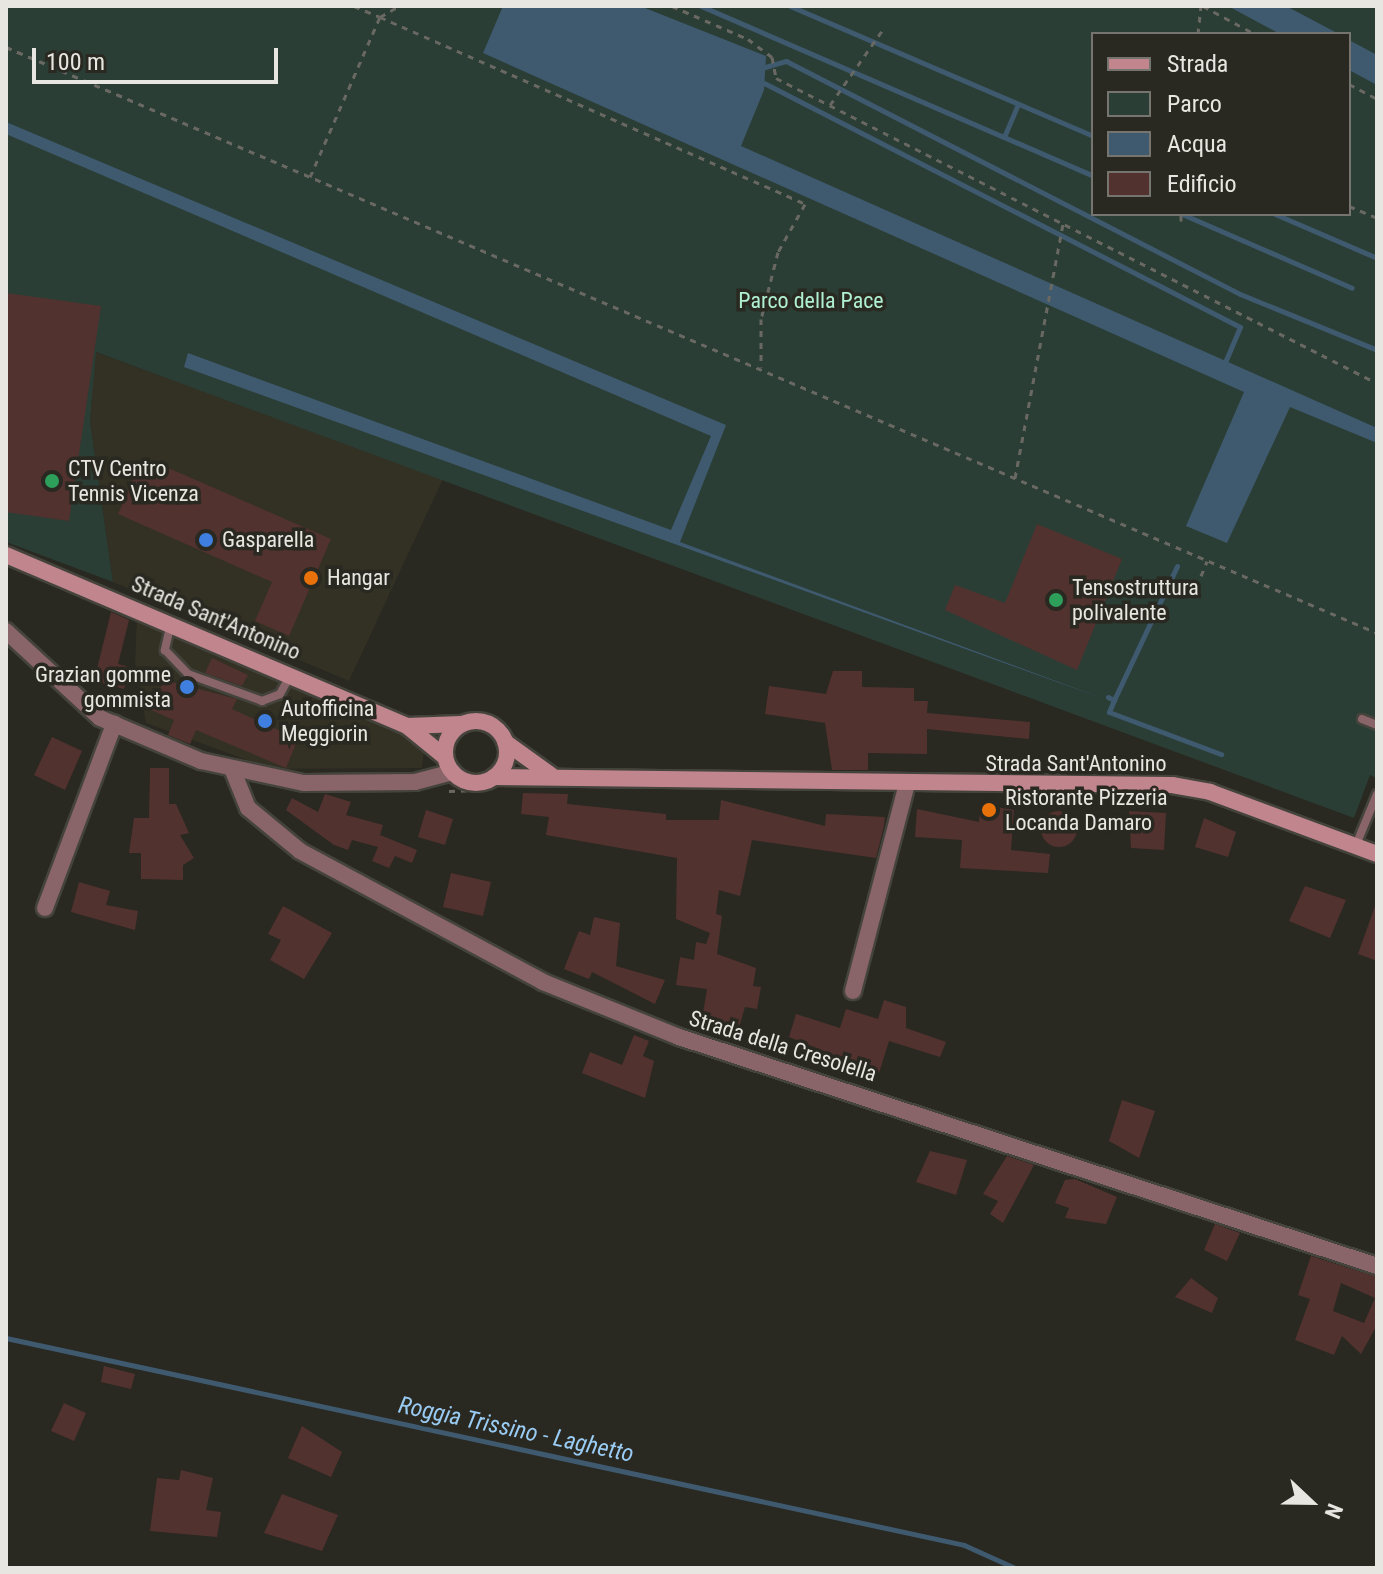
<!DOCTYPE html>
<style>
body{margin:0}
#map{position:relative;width:1383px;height:1574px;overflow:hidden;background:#292821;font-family:"Roboto Condensed",sans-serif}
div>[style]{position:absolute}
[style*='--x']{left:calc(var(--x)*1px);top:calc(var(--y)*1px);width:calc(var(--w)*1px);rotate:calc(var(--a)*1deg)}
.built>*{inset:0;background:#333024}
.green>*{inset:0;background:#2a3e35}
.water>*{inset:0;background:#3f5a6f}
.stream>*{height:5px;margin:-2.5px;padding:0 2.5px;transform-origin:2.5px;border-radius:2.5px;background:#3f5a6f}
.building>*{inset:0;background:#52322f}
.round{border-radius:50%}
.path>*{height:3px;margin-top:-1.5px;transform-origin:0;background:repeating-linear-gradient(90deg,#696862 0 6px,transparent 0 12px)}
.roads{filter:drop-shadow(2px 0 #44433c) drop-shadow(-2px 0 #44433c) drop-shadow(0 2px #44433c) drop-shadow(0 -2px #44433c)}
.lane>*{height:8px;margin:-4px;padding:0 4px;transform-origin:4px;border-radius:4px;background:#896468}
.street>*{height:16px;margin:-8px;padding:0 8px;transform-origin:8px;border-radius:8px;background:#896468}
.secondary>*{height:16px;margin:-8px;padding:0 8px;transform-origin:8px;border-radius:8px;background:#c0858d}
.secondary>.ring{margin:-8px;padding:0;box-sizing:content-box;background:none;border:16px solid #c0858d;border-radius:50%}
.dots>*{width:22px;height:22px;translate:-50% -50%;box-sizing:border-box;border:4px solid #292821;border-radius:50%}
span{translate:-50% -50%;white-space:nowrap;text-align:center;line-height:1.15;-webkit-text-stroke:7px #292821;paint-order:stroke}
.park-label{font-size:22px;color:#aff0d1}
.poi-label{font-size:22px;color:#e7e6e1}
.left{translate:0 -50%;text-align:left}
.right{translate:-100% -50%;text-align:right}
.street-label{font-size:22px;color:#e7e6e1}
.water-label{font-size:24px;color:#99cbf3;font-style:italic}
.frame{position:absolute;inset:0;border:8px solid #e7e6e1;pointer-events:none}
.legend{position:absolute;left:1091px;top:32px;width:260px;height:184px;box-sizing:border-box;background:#292821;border:2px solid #75746e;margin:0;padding:10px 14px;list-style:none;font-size:24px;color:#e7e6e1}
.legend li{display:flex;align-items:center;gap:16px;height:40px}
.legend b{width:40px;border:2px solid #75746e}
.north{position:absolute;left:1271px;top:1462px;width:80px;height:80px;-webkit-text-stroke:6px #292821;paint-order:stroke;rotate:112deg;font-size:22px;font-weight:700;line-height:32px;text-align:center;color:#e7e6e1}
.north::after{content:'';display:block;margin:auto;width:28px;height:36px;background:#e7e6e1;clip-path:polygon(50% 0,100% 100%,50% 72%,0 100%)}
.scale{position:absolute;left:32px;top:48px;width:246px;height:36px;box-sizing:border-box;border:4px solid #e7e6e1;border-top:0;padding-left:10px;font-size:24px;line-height:28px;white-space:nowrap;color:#e7e6e1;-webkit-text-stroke:6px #292821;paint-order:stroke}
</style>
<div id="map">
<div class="built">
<i style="clip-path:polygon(95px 352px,443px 479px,349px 681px,113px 582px,90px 421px)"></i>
<i style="clip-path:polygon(137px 615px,425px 742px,422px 768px,271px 769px,146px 723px,135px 663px)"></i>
</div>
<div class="green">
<i style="clip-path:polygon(evenodd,6px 6px,1377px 6px,1377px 778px,1370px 775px,1354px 818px,96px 352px,90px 421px,113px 582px,6px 542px,6px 6px,1093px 34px,1349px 34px,1349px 214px,1093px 214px,1093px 34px)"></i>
</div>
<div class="water">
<i style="clip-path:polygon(503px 6px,640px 6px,766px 56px,764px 90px,741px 146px,1377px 428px,1377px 443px,1290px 407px,1227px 543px,1186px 526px,1244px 392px,483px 53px)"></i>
<i style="clip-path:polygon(1228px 6px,1286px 6px,1339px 34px,1280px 34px)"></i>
<i style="clip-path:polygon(1349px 40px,1377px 55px,1377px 85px,1349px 70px)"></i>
<i style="clip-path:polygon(6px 122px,726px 425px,680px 542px,1107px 700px,184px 367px,188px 353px,671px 530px,711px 436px,6px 134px)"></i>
</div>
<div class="stream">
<i style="--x:701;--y:6;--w:427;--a:23.4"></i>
<i style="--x:790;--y:6;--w:330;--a:23.2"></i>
<i style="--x:765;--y:67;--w:22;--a:-16"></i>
<i style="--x:786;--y:61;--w:510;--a:27.17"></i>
<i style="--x:1240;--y:294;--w:148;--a:22.2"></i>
<i style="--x:764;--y:83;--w:535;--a:27.14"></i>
<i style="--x:1240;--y:327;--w:38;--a:113"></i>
<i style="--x:1004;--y:137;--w:36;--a:-67"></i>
<i style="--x:1182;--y:214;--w:185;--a:23.5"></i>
<i style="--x:1275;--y:214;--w:111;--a:23.3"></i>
<i style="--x:1108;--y:697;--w:7;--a:27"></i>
<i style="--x:1114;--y:700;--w:13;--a:113"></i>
<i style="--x:1109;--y:712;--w:120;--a:20.6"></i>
<i style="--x:1114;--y:700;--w:148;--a:-64.8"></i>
<i style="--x:6;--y:1338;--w:980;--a:12.19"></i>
<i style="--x:964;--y:1545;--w:56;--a:24.3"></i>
</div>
<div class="building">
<i style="clip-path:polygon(6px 293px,101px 306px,69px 521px,6px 512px)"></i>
<i style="clip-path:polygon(143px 457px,331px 539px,289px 636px,255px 621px,272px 582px,118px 514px)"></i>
<i style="clip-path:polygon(1037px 524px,1122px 559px,1077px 670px,945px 610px,955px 585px,1005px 603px)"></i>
<i style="clip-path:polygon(111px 612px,129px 620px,118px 664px,130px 667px,124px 689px,94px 681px)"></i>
<i style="clip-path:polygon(212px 658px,248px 675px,242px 686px,205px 673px)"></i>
<i style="clip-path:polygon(833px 671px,862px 671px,862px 687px,914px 688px,914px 701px,928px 701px,927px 713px,1030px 722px,1029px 739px,927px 729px,927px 754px,868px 753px,868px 770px,832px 770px,825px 723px,765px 714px,769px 686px,826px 694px)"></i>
<i style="clip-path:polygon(164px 680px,237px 699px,232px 709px,298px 739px,286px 768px,196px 730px,190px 744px,168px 735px,174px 720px,151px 710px)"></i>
<i style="clip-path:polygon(52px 737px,82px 751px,65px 790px,34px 775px)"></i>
<i style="clip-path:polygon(150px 768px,169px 768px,169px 804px,176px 804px,189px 833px,180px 835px,194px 858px,183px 865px,183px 880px,141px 879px,141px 853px,129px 853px,134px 818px,149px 818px)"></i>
<i style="clip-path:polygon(523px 793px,568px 794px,567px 804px,666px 814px,666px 820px,719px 820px,721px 800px,825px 826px,826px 814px,885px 817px,884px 826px,876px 858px,752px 840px,740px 896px,719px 890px,716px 914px,722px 916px,717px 954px,756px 968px,753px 986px,761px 987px,757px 1009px,745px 1007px,738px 1031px,712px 1027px,714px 1019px,703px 1013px,707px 989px,676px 985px,680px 957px,694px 960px,696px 942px,706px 944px,710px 933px,676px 919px,677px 858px,546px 835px,549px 817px,521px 814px)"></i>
<i style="clip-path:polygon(325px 794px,351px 802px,346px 815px,383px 825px,380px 835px,417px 850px,412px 863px,395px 856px,389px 868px,372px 861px,378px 847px,352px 840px,348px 850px,334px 845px,286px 810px,292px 798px,318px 812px)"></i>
<i style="clip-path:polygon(980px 804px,1014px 810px,1011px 850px,1050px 854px,1048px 873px,960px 868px,962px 840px,915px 837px,917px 809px,979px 822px)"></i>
<i style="clip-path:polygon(426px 810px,453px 819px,445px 845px,418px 837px)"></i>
<i class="round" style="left:1041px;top:811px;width:36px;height:36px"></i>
<i style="clip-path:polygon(1129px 811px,1166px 813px,1164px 850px,1131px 848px)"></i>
<i style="clip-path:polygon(1204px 818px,1236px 832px,1228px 857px,1195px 847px)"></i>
<i style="clip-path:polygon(451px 873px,491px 882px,483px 916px,443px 907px)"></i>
<i style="clip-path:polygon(79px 882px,110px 891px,106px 905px,138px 911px,135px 930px,71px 912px)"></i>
<i style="clip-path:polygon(1305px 886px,1346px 900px,1330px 938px,1289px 921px)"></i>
<i style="clip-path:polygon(283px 906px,332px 933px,304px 979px,270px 960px,281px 940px,268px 934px)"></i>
<i style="clip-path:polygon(1375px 906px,1377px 906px,1377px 961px,1358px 954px)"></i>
<i style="clip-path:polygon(594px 917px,620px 923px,616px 966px,665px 980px,655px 1004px,592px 972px,589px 979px,564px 969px,579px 931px,590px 935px)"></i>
<i style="clip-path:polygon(884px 1000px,906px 1007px,906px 1028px,946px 1042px,940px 1057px,889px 1041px,879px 1073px,789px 1037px,796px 1014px,840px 1028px,846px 1009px,878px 1019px)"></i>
<i style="clip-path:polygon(634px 1035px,649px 1041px,643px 1056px,654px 1061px,645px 1098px,582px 1073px,590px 1052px,622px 1065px)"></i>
<i style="clip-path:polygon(1122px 1100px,1155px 1111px,1139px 1158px,1109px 1141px)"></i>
<i style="clip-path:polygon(930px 1151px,967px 1160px,956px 1195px,916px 1182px)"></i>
<i style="clip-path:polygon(1007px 1156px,1034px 1165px,1003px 1223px,990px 1214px,998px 1201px,983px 1194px)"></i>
<i style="clip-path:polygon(1075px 1179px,1117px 1197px,1106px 1224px,1065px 1218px,1069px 1208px,1055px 1203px,1065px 1180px)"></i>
<i style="clip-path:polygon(1215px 1224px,1240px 1233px,1227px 1261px,1204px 1250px)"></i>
<i style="clip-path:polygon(evenodd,1311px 1256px,1377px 1277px,1377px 1325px,1361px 1354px,1342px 1336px,1334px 1355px,1295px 1340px,1310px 1299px,1298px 1295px,1311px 1256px,1341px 1283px,1375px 1298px,1364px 1323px,1333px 1311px,1341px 1283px)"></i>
<i style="clip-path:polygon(1191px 1278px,1218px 1298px,1212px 1313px,1175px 1297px)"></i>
<i style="clip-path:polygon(104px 1366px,135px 1374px,131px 1389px,101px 1382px)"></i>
<i style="clip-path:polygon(64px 1403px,86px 1413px,74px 1441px,51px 1431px)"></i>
<i style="clip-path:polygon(302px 1426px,342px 1452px,331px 1477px,288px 1458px)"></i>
<i style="clip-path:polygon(181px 1470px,213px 1478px,206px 1510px,221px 1512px,217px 1537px,150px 1531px,157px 1478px,179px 1480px)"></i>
<i style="clip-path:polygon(282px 1494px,338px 1515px,322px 1551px,264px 1533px)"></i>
</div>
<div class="path">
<i style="--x:354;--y:6;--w:28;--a:23"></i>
<i style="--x:380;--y:17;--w:22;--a:-30"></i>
<i style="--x:672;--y:6;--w:83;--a:23.5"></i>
<i style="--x:748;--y:39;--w:30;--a:37"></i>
<i style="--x:772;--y:57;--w:21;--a:79"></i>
<i style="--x:776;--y:78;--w:674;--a:26.91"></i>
<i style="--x:1203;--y:6;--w:59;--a:28.3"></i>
<i style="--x:1198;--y:34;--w:28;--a:-84"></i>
<i style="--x:6;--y:47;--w:1491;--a:23.14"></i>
<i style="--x:1349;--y:84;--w:32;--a:28"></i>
<i style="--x:830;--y:105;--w:94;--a:-55"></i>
<i style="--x:310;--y:177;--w:175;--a:-66.4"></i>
<i style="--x:380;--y:17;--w:464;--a:23.7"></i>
<i style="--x:805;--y:204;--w:55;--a:119.4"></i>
<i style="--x:778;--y:252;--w:69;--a:104.2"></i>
<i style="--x:761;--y:319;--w:48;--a:90"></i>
<i style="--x:1349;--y:206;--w:30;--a:23"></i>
<i style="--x:1181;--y:221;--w:7;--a:-90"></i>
<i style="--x:1015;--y:478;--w:259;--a:-79.3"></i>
<i style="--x:1201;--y:576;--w:16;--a:-68"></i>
<i style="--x:449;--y:791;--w:37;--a:-2"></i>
</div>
<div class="roads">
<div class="lane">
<i style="--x:171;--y:623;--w:28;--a:103"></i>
<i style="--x:165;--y:650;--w:33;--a:46"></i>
<i style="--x:188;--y:674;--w:79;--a:20"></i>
<i style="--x:262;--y:701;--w:19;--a:-21"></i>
<i style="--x:280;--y:694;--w:23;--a:-61"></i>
<i style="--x:1362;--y:719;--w:16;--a:22"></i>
<i style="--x:1356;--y:845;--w:55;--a:-67.6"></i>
</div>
<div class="street">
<i style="--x:6;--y:631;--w:128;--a:42.8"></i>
<i style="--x:100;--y:718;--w:110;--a:23.1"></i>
<i style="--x:201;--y:761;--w:105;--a:12.1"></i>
<i style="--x:304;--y:783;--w:111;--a:-0.5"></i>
<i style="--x:415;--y:782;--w:39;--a:-15"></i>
<i style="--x:233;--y:771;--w:40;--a:68"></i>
<i style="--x:248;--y:808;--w:67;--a:39.6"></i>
<i style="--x:300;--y:851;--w:276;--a:28.3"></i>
<i style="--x:543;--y:982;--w:147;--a:22"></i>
<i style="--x:679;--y:1037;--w:735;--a:18.16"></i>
<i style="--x:45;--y:908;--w:197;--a:-69.4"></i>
<i style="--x:853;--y:991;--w:211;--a:-75.4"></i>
</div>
<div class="secondary">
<i style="--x:6;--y:555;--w:436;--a:23.1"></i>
<i style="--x:407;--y:726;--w:49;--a:39.2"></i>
<i class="ring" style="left:445px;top:721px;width:46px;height:46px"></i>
<i style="--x:407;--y:726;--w:54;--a:-2.1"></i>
<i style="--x:505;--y:742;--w:57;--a:35.7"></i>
<i style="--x:494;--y:777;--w:678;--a:0.68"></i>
<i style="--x:1172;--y:785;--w:39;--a:10"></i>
<i style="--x:1210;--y:792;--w:178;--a:20.4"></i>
</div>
</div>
<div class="dots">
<i style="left:52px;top:481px;background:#2e9e5b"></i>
<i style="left:206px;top:540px;background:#3f7fe0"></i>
<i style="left:311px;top:578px;background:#e8710a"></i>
<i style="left:1056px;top:600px;background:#2e9e5b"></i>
<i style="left:187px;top:687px;background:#3f7fe0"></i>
<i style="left:265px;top:721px;background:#3f7fe0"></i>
<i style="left:989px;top:810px;background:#e8710a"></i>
</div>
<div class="park-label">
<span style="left:811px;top:301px">Parco della Pace</span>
</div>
<div class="poi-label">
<span class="left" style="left:68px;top:481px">CTV Centro<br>Tennis Vicenza</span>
<span class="left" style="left:222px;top:540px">Gasparella</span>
<span class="left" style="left:327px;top:578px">Hangar</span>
<span class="left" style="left:1072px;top:600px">Tensostruttura<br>polivalente</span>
<span class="right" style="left:171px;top:687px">Grazian gomme<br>gommista</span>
<span class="left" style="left:281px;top:721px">Autofficina<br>Meggiorin</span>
<span class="left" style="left:1005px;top:810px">Ristorante Pizzeria<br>Locanda Damaro</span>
</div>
<div class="street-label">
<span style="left:216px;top:618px;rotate:23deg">Strada Sant'Antonino</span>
<span style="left:1076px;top:764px">Strada Sant'Antonino</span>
<span style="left:783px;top:1046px;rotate:17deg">Strada della Cresolella</span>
</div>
<div class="water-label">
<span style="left:516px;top:1430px;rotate:12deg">Roggia Trissino - Laghetto</span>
</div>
<div class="frame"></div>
<ul class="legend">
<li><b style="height:10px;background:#c0858d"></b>Strada</li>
<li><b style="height:22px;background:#2a3e35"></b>Parco</li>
<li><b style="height:22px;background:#3f5a6f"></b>Acqua</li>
<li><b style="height:22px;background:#52322f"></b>Edificio</li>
</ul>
<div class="north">N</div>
<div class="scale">100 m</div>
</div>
